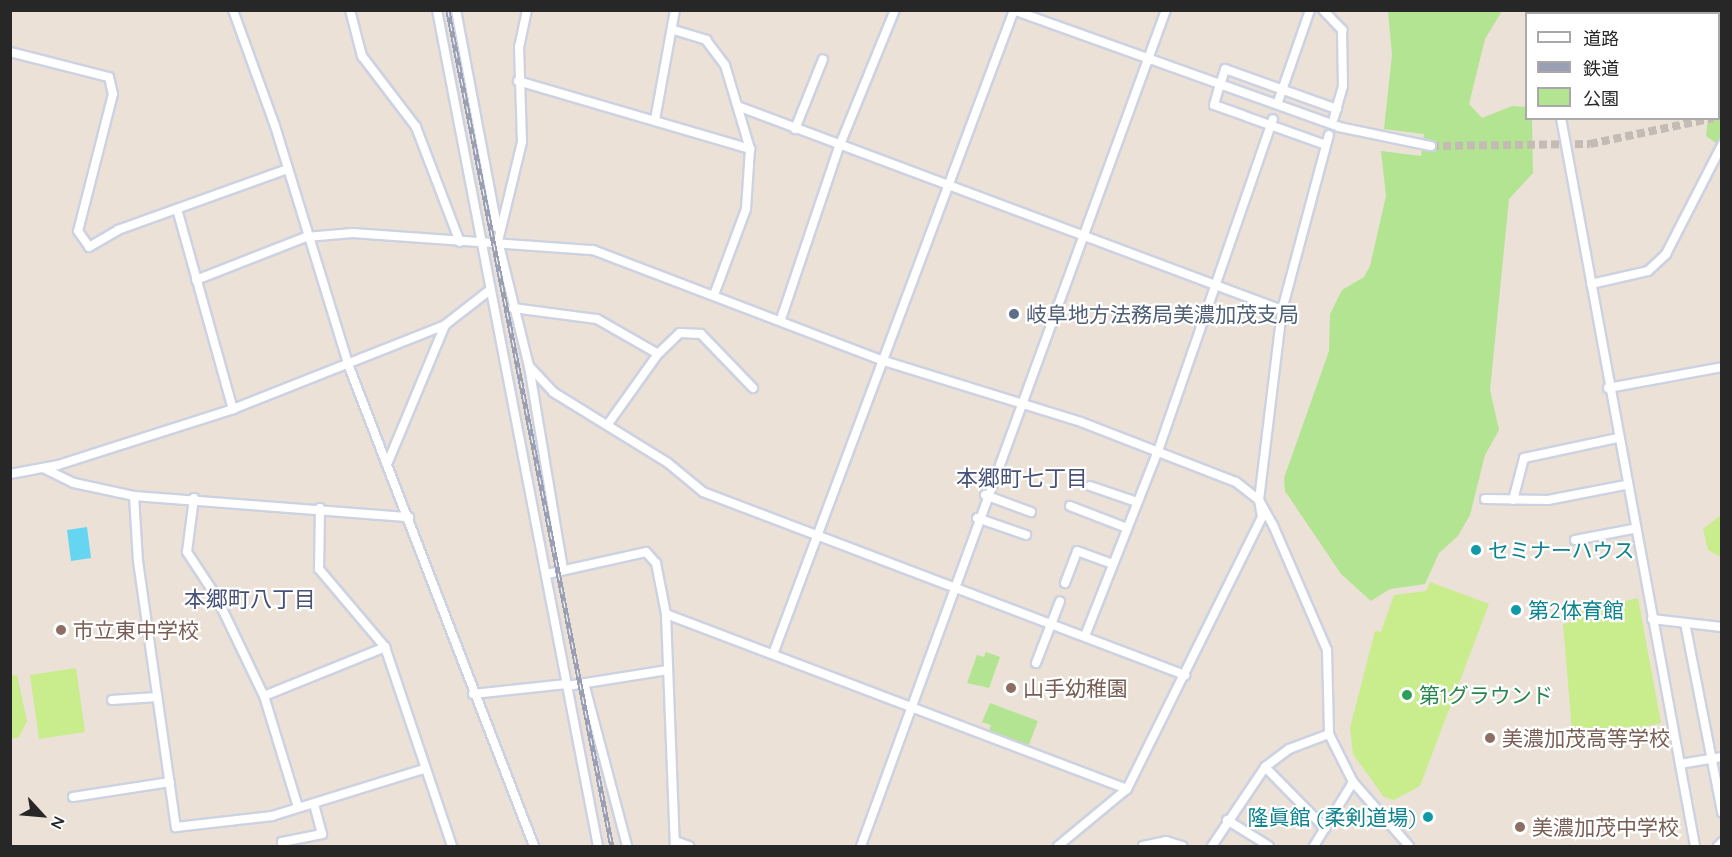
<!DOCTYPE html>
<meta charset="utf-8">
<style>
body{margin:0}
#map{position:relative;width:1732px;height:857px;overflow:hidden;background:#ebe1d7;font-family:Quicksand,"Noto Sans JP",sans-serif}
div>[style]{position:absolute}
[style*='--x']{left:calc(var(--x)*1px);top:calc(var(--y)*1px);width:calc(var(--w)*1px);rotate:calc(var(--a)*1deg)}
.green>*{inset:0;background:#b2e491}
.pitch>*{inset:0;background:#c9ec8c}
.water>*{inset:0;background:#65d5f2}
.minor-tunnel>*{height:8px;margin-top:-4px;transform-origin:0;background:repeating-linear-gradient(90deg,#c4bcb4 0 8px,transparent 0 12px)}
.roads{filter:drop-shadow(2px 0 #cdd2e1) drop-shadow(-2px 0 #cdd2e1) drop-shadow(0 2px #cdd2e1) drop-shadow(0 -2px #cdd2e1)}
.minor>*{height:8px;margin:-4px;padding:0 4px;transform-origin:4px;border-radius:4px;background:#fff}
.rail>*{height:4.5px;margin-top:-2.25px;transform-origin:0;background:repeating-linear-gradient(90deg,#fff 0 7px,#9b9fb3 0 14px);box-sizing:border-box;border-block:2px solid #9b9fb3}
.dots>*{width:16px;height:16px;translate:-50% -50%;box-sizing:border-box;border:3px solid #fff;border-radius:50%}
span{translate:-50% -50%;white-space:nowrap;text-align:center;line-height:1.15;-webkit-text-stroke:4.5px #fff;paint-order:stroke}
.service-label{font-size:21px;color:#4e5e75}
.left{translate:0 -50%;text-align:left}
.culture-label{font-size:21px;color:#0d838f}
.right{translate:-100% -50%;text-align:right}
.education-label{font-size:21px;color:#785e54}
.leisure-label{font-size:21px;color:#27864d}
.neighbourhood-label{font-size:22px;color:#465279}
.frame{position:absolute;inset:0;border:12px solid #272727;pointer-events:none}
.legend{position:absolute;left:1525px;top:12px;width:195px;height:108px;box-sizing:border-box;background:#fff;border:2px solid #a9a9a9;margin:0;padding:8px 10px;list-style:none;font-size:18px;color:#272727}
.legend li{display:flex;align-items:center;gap:12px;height:30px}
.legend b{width:30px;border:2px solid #a9a9a9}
.north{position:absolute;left:12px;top:785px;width:60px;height:60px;-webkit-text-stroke:4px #fff;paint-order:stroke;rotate:116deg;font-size:16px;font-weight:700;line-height:24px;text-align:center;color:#272727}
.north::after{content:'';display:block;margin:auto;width:21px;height:27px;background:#272727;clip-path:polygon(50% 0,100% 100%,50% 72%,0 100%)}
</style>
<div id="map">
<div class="green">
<i style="clip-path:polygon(1388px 11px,1502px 11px,1485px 39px,1469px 104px,1482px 118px,1512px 106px,1526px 107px,1526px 118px,1532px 119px,1533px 173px,1509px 199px,1490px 390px,1499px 430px,1485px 455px,1470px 515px,1458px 536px,1439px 553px,1425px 584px,1390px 589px,1371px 601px,1341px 574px,1285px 491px,1284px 478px,1329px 351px,1330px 314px,1342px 290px,1364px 277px,1370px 266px,1386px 196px,1381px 151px,1421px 156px,1424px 134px,1384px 129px,1392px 55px)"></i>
<i style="clip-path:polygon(1694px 11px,1721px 11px,1722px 135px,1716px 143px,1706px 136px,1708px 119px,1718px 118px,1718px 14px)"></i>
<i style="clip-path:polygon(986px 652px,1000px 657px,989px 688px,967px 683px,977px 655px,984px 657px)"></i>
<i style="clip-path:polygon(990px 703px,1038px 721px,1028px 747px,989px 731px,991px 725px,982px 722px)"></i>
</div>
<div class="pitch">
<i style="clip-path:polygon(1721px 515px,1721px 557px,1708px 550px,1703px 529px)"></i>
<i style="clip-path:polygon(1430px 582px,1489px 604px,1420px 786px,1394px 800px,1384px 797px,1353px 754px,1350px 728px,1375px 631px,1381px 632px,1394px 595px,1426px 591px)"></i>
<i style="clip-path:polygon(1638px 598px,1661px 723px,1573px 742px,1563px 624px,1576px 621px,1575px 612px)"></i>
<i style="clip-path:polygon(76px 668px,85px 732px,39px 739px,30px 675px)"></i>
<i style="clip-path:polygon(17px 675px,27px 721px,19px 737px,11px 739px,11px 676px)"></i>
</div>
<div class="water">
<i style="clip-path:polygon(87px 527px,91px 558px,71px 561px,67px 530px)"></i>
</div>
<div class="minor-tunnel">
<i style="--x:1718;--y:117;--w:4;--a:-27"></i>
<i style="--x:1431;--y:146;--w:159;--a:-0.7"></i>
<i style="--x:1590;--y:144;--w:126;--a:-11.9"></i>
</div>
<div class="roads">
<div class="minor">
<i style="--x:233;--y:10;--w:123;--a:70.1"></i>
<i style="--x:275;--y:126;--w:249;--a:72.9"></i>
<i style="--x:348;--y:364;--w:517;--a:68.9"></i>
<i style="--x:350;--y:10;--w:48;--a:75.4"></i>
<i style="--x:362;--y:56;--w:89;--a:52.7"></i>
<i style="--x:416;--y:127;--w:123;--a:69.1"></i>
<i style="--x:437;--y:10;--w:851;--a:79.1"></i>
<i style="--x:456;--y:10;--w:221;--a:79.3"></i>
<i style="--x:527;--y:10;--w:38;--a:102"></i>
<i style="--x:519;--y:47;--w:95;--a:88.2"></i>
<i style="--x:522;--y:142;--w:102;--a:103.6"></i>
<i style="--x:498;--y:241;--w:129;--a:76.1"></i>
<i style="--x:529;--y:366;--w:35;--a:47"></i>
<i style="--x:553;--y:392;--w:135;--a:31.7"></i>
<i style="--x:668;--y:463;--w:45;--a:39.6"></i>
<i style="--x:703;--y:492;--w:516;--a:20.79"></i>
<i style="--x:1013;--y:10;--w:346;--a:19.7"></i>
<i style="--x:1339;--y:127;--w:94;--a:11.7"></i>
<i style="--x:1323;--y:10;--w:28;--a:46"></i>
<i style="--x:1342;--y:30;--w:56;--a:89"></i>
<i style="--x:1343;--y:86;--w:33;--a:106"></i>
<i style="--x:1559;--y:14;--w:4;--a:-90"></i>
<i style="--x:674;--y:30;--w:34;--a:17"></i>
<i style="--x:706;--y:40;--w:31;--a:53"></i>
<i style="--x:725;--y:65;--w:88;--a:73.4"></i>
<i style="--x:750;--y:149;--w:60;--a:93.8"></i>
<i style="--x:746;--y:209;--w:92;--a:110.4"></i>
<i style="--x:10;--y:52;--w:102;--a:14.2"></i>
<i style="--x:109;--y:77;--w:17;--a:77"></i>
<i style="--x:113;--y:94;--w:141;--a:104.3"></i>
<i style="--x:78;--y:231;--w:19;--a:55"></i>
<i style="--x:89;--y:247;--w:34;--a:-30"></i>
<i style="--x:118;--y:230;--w:180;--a:-19.8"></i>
<i style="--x:518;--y:81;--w:242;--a:16.3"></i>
<i style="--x:1279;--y:99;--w:94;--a:-70.8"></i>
<i style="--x:740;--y:107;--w:579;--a:20.53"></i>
<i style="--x:1561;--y:118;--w:740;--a:79.57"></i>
<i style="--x:655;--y:120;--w:112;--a:-79.7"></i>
<i style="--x:795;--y:129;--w:75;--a:-68.2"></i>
<i style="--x:1326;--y:145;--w:119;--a:-160.3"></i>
<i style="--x:1214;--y:105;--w:18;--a:-74"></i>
<i style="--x:1219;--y:88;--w:20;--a:-72"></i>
<i style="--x:1225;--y:69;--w:119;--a:19.7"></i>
<i style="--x:177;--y:209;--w:208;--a:74.4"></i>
<i style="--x:196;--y:280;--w:118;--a:-21.4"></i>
<i style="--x:306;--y:237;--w:47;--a:-4.9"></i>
<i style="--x:353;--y:233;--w:241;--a:4.1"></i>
<i style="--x:593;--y:250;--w:308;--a:20.9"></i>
<i style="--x:881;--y:360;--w:209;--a:17.2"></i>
<i style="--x:1081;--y:422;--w:166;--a:21.2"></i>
<i style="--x:1236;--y:482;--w:29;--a:38"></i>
<i style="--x:1259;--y:500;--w:29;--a:61"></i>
<i style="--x:1273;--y:525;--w:136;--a:66.6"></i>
<i style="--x:1327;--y:650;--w:84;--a:88.6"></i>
<i style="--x:1329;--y:734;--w:54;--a:63.4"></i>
<i style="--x:1353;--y:782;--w:85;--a:48.8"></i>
<i style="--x:1591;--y:284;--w:58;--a:-12.8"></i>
<i style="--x:1648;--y:271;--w:25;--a:-43"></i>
<i style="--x:1666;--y:254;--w:123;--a:-62.8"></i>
<i style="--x:513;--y:308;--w:85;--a:7.5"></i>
<i style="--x:597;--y:319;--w:70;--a:29.8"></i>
<i style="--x:781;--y:319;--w:182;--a:-71.4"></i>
<i style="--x:839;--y:147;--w:148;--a:-67.8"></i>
<i style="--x:529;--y:366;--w:207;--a:80.5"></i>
<i style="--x:1608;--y:388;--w:116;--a:-10.4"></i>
<i style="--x:608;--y:424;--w:86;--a:-54.5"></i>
<i style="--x:658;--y:354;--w:30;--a:-44"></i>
<i style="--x:680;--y:333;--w:21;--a:3"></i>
<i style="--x:701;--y:334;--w:75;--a:46.1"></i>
<i style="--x:388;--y:462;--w:148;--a:-67.4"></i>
<i style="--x:43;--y:468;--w:34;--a:26"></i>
<i style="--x:74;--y:483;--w:61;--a:12.2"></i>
<i style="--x:134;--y:496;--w:276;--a:4.4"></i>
<i style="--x:10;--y:474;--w:49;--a:-10.6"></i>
<i style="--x:58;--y:465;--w:184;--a:-17.7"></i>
<i style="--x:233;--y:409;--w:228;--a:-21.6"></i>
<i style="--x:445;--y:325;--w:57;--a:-37.9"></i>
<i style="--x:1090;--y:486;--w:50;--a:18.8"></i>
<i style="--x:985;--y:495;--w:49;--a:20.3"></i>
<i style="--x:134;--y:496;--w:65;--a:86.5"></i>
<i style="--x:138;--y:561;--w:269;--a:81.9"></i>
<i style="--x:176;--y:827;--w:97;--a:-6.5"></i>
<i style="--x:272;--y:816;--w:159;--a:-17.2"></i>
<i style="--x:194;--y:498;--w:54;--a:97.4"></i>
<i style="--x:187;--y:552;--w:53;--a:56.6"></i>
<i style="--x:216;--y:596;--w:111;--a:64.4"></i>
<i style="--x:1485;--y:499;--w:63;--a:0.9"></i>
<i style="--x:1548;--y:500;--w:78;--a:-11"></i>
<i style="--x:1513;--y:500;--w:43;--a:-75.3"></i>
<i style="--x:1524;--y:458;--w:95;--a:-12.1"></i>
<i style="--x:1070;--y:506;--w:61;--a:21.1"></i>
<i style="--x:320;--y:508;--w:61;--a:90.9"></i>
<i style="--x:319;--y:569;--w:102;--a:49.8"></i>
<i style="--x:385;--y:647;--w:210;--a:71.4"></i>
<i style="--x:977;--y:518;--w:52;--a:19.1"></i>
<i style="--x:1575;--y:540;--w:59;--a:-10.7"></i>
<i style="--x:547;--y:574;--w:101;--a:-12.5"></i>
<i style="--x:646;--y:552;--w:15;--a:48"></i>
<i style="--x:656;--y:563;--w:52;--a:78.9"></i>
<i style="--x:666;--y:614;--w:232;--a:87.8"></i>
<i style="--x:1065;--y:583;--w:34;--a:-69"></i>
<i style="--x:1077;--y:551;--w:38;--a:20"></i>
<i style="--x:666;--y:614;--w:493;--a:20.8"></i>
<i style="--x:1652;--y:619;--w:70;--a:6.5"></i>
<i style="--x:1685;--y:623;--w:193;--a:78.9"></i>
<i style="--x:1085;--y:636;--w:199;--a:-68.5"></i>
<i style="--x:1158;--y:451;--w:351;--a:-70.9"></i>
<i style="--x:773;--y:654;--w:688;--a:-69.48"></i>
<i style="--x:1036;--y:663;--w:66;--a:-68.8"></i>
<i style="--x:584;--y:683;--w:169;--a:75.2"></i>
<i style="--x:567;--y:686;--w:102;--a:-9"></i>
<i style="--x:473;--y:694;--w:94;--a:-6.1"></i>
<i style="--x:112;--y:700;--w:45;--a:-3.8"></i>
<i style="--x:1680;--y:764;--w:43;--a:-9.5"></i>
<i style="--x:1265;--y:767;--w:86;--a:45.5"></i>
<i style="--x:73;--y:797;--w:98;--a:-8.8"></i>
<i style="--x:298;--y:807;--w:116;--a:-107"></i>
<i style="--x:264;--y:696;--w:131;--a:-22"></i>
<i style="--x:1227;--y:820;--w:49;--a:31.8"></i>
<i style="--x:675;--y:841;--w:15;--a:20"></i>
<i style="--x:282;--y:846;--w:4;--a:-90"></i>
<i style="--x:282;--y:842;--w:41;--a:-11.3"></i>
<i style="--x:322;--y:834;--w:30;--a:-105"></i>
<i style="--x:861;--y:846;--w:890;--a:-69.96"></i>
<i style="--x:1058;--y:846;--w:89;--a:-39.6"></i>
<i style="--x:1127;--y:789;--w:304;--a:-63.6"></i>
<i style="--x:1262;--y:517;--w:17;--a:-100"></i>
<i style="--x:1259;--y:500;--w:191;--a:-83.1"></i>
<i style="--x:1282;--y:310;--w:181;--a:-75"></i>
<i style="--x:1143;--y:846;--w:24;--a:-12"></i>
<i style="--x:1166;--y:841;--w:17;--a:17"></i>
<i style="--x:1212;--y:846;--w:95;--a:-56.1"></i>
<i style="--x:1265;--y:767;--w:30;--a:-37"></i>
<i style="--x:1289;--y:749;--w:43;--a:-20.6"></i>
<i style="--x:1314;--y:846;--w:75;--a:-58.6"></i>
<i style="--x:1718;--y:846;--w:6;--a:-45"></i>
</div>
</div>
<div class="rail">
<i style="--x:448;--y:10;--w:852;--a:78.9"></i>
</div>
<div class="dots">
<i style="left:1014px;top:314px;background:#5c6f8a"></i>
<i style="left:1476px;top:550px;background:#0f9aa8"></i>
<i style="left:1516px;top:610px;background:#0f9aa8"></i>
<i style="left:61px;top:630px;background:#8d6e63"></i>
<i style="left:1011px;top:688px;background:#8d6e63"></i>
<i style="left:1407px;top:695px;background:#2e9e5b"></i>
<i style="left:1490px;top:738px;background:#8d6e63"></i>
<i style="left:1428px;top:817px;background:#0f9aa8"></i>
<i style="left:1520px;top:827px;background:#8d6e63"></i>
</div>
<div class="service-label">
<span class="left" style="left:1026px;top:314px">岐阜地方法務局美濃加茂支局</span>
</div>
<div class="culture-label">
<span class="left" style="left:1488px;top:550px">セミナーハウス</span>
<span class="left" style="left:1528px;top:610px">第2体育館</span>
<span class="right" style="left:1416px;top:817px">隆眞館 (柔剣道場)</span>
</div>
<div class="education-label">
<span class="left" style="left:73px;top:630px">市立東中学校</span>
<span class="left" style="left:1023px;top:688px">山手幼稚園</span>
<span class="left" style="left:1502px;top:738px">美濃加茂高等学校</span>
<span class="left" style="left:1532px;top:827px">美濃加茂中学校</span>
</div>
<div class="leisure-label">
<span class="left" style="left:1419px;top:695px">第1グラウンド</span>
</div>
<div class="neighbourhood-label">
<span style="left:1022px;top:479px">本郷町七丁目</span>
<span style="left:250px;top:600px">本郷町八丁目</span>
</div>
<div class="frame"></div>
<ul class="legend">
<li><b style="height:8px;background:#fff"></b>道路</li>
<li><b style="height:8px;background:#9b9fb3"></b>鉄道</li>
<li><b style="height:16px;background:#b2e491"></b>公園</li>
</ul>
<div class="north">N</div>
</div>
